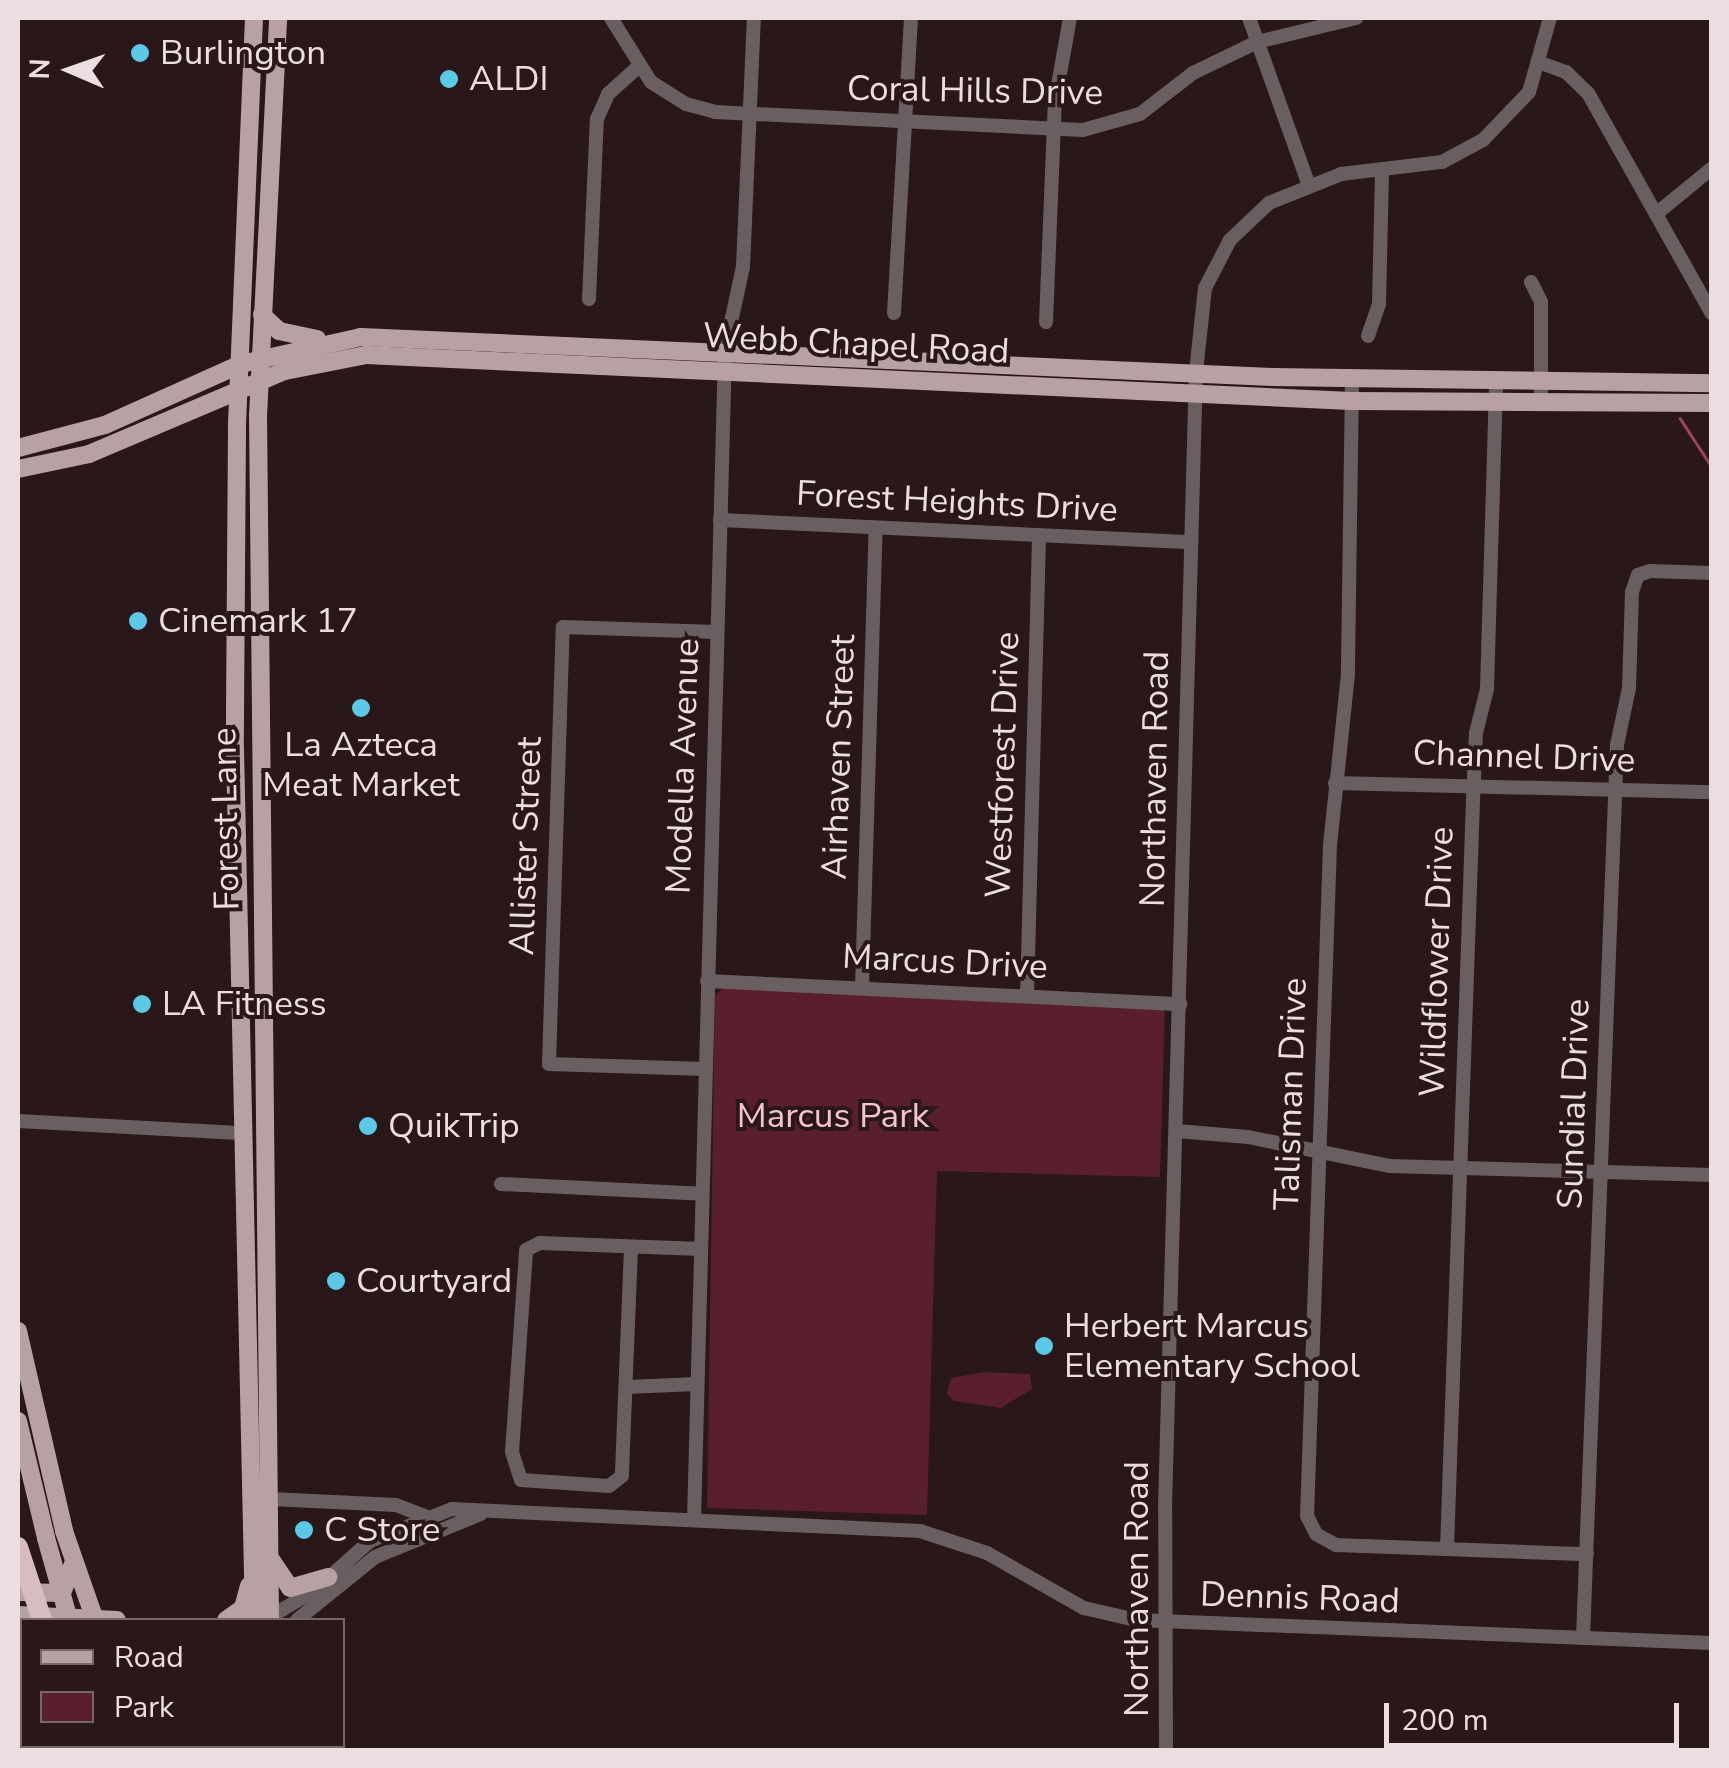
<!DOCTYPE html>
<style>
body{margin:0}
#map{position:relative;width:1729px;height:1768px;overflow:hidden;background:#29171a;font-family:"Nunito Sans",sans-serif}
div>[style]{position:absolute}
[style*='--x']{left:calc(var(--x)*1px);top:calc(var(--y)*1px);width:calc(var(--w)*1px);rotate:calc(var(--a)*1deg)}
.green>*{inset:0;background:#591f2d}
.stream>*{height:2.5px;margin:-1.25px;padding:0 1.25px;transform-origin:1.25px;border-radius:1.25px;background:#994558}
.minor>*{height:14px;margin:-7px;padding:0 7px;transform-origin:7px;border-radius:7px;background:#695f60}
.major>*{height:18px;margin:-9px;padding:0 9px;transform-origin:9px;border-radius:9px;background:#b8a1a5}
.highway>*{height:20px;margin:-10px;padding:0 10px;transform-origin:10px;border-radius:10px;background:#d7bcc0}
.major-bridge>*{height:18px;margin:-9px;padding:0 9px;transform-origin:9px;border-radius:9px;background:#b8a1a5}
.highway-bridge>*{height:20px;margin:-10px;padding:0 10px;transform-origin:10px;border-radius:10px;background:#d7bcc0}
.dots>*{width:28px;height:28px;translate:-50% -50%;box-sizing:border-box;border:5px solid #29171a;border-radius:50%}
span{translate:-50% -50%;white-space:nowrap;text-align:center;line-height:1.15;-webkit-text-stroke:8px #29171a;paint-order:stroke}
.poi-label{font-size:35px;color:#ecdee0}
.left{translate:0 -50%;text-align:left}
.street-label{font-size:35px;color:#ecdee0}
.park-label{font-size:35px;color:#f5c4cb}
.frame{position:absolute;inset:0;border:20px solid #ecdee0;pointer-events:none}
.legend{position:absolute;left:20px;top:1618px;width:325px;height:130px;box-sizing:border-box;background:#29171a;border:2px solid #776769;margin:0;padding:12px 18px;list-style:none;font-size:30px;color:#ecdee0}
.legend li{display:flex;align-items:center;gap:20px;height:50px}
.legend b{width:50px;border:2px solid #776769}
.north{position:absolute;left:20px;top:20px;width:100px;height:100px;-webkit-text-stroke:8px #29171a;paint-order:stroke;rotate:272deg;font-size:28px;font-weight:700;line-height:40px;text-align:center;color:#ecdee0}
.north::after{content:'';display:block;margin:auto;width:35px;height:45px;background:#ecdee0;clip-path:polygon(50% 0,100% 100%,50% 72%,0 100%)}
.scale{position:absolute;left:1384px;top:1703px;width:295px;height:45px;box-sizing:border-box;border:5px solid #ecdee0;border-top:0;padding-left:12px;font-size:30px;line-height:35px;white-space:nowrap;color:#ecdee0;-webkit-text-stroke:8px #29171a;paint-order:stroke}
</style>
<div id="map">
<div class="green">
<i style="clip-path:polygon(723px 988px,1165px 1008px,1160px 1177px,937px 1171px,927px 1515px,707px 1508px,715px 996px)"></i>
<i style="clip-path:polygon(985px 1372px,1030px 1374px,1032px 1389px,1001px 1408px,954px 1401px,947px 1394px,951px 1378px)"></i>
</div>
<div class="stream">
<i style="--x:1680;--y:418;--w:59;--a:56.9"></i>
</div>
<div class="minor">
<i style="--x:611;--y:18;--w:75;--a:58"></i>
<i style="--x:651;--y:82;--w:41;--a:32.2"></i>
<i style="--x:686;--y:104;--w:30;--a:15"></i>
<i style="--x:715;--y:112;--w:368;--a:2.8"></i>
<i style="--x:1083;--y:130;--w:59;--a:-15.7"></i>
<i style="--x:1140;--y:114;--w:67;--a:-37.7"></i>
<i style="--x:1193;--y:73;--w:71;--a:-25.8"></i>
<i style="--x:1257;--y:42;--w:102;--a:-13.6"></i>
<i style="--x:1249;--y:18;--w:175;--a:70.3"></i>
<i style="--x:1541;--y:63;--w:27;--a:20"></i>
<i style="--x:1566;--y:72;--w:30;--a:44"></i>
<i style="--x:1588;--y:93;--w:253;--a:60.7"></i>
<i style="--x:1656;--y:214;--w:72;--a:-39.4"></i>
<i style="--x:1531;--y:282;--w:22;--a:63"></i>
<i style="--x:1541;--y:302;--w:98;--a:90"></i>
<i style="--x:589;--y:299;--w:180;--a:-87.5"></i>
<i style="--x:597;--y:119;--w:27;--a:-66"></i>
<i style="--x:608;--y:94;--w:40;--a:-42"></i>
<i style="--x:894;--y:313;--w:295;--a:-86.7"></i>
<i style="--x:1046;--y:322;--w:220;--a:-87.7"></i>
<i style="--x:1055;--y:102;--w:85;--a:-79.9"></i>
<i style="--x:1368;--y:336;--w:34;--a:-71"></i>
<i style="--x:1379;--y:304;--w:135;--a:-88.7"></i>
<i style="--x:1352;--y:380;--w:294;--a:90.8"></i>
<i style="--x:1348;--y:674;--w:172;--a:96"></i>
<i style="--x:1330;--y:845;--w:671;--a:91.96"></i>
<i style="--x:1307;--y:1516;--w:20;--a:63"></i>
<i style="--x:1316;--y:1534;--w:23;--a:29"></i>
<i style="--x:1336;--y:1545;--w:251;--a:2.1"></i>
<i style="--x:720;--y:520;--w:472;--a:2.7"></i>
<i style="--x:1335;--y:783;--w:377;--a:1.4"></i>
<i style="--x:707;--y:981;--w:474;--a:2.8"></i>
<i style="--x:862;--y:988;--w:460;--a:-88.3"></i>
<i style="--x:1027;--y:996;--w:459;--a:-88.5"></i>
<i style="--x:705;--y:1069;--w:156;--a:-178.2"></i>
<i style="--x:549;--y:1064;--w:437;--a:-88.2"></i>
<i style="--x:563;--y:627;--w:154;--a:1.9"></i>
<i style="--x:18;--y:1121;--w:221;--a:3.1"></i>
<i style="--x:1177;--y:1131;--w:71;--a:4.8"></i>
<i style="--x:1248;--y:1137;--w:144;--a:11.6"></i>
<i style="--x:1389;--y:1166;--w:323;--a:1.6"></i>
<i style="--x:501;--y:1184;--w:201;--a:2.8"></i>
<i style="--x:631;--y:1248;--w:228;--a:92.3"></i>
<i style="--x:622;--y:1476;--w:16;--a:142"></i>
<i style="--x:609;--y:1486;--w:88;--a:-176.1"></i>
<i style="--x:521;--y:1480;--w:29;--a:-108"></i>
<i style="--x:512;--y:1452;--w:202;--a:-86"></i>
<i style="--x:526;--y:1250;--w:16;--a:-27"></i>
<i style="--x:540;--y:1243;--w:161;--a:2.1"></i>
<i style="--x:627;--y:1387;--w:70;--a:-2.5"></i>
<i style="--x:271;--y:1499;--w:125;--a:2.7"></i>
<i style="--x:396;--y:1505;--w:31;--a:21"></i>
<i style="--x:694;--y:1520;--w:1170;--a:-88.48"></i>
<i style="--x:725;--y:350;--w:85;--a:-77.8"></i>
<i style="--x:743;--y:267;--w:249;--a:-87.5"></i>
<i style="--x:1447;--y:1549;--w:748;--a:-88.01"></i>
<i style="--x:1473;--y:801;--w:68;--a:-87.5"></i>
<i style="--x:1476;--y:733;--w:45;--a:-76"></i>
<i style="--x:1487;--y:689;--w:310;--a:-88.3"></i>
<i style="--x:270;--y:1617;--w:52;--a:-31"></i>
<i style="--x:315;--y:1590;--w:74;--a:-41.7"></i>
<i style="--x:370;--y:1541;--w:88;--a:-21.3"></i>
<i style="--x:452;--y:1509;--w:469;--a:2.7"></i>
<i style="--x:920;--y:1531;--w:71;--a:18.2"></i>
<i style="--x:987;--y:1553;--w:112;--a:29.6"></i>
<i style="--x:1084;--y:1608;--w:53;--a:13"></i>
<i style="--x:1136;--y:1620;--w:576;--a:2.29"></i>
<i style="--x:297;--y:1620;--w:100;--a:-38.9"></i>
<i style="--x:375;--y:1557;--w:114;--a:-22.1"></i>
<i style="--x:1583;--y:1638;--w:894;--a:-87.82"></i>
<i style="--x:1617;--y:745;--w:58;--a:-78.1"></i>
<i style="--x:1629;--y:688;--w:96;--a:-88.2"></i>
<i style="--x:1632;--y:592;--w:18;--a:-71"></i>
<i style="--x:1638;--y:575;--w:13;--a:-18"></i>
<i style="--x:1650;--y:571;--w:62;--a:1.8"></i>
<i style="--x:1166;--y:1750;--w:243;--a:-90.2"></i>
<i style="--x:1165;--y:1507;--w:1135;--a:-88.44"></i>
<i style="--x:1196;--y:372;--w:84;--a:-83.9"></i>
<i style="--x:1205;--y:288;--w:54;--a:-62.5"></i>
<i style="--x:1230;--y:240;--w:54;--a:-43.5"></i>
<i style="--x:1269;--y:203;--w:78;--a:-21.9"></i>
<i style="--x:1341;--y:174;--w:102;--a:-6.8"></i>
<i style="--x:1442;--y:162;--w:47;--a:-28.2"></i>
<i style="--x:1483;--y:140;--w:66;--a:-46.2"></i>
<i style="--x:1529;--y:92;--w:77;--a:-74.2"></i>
</div>
<div class="major">
<i style="--x:254;--y:18;--w:410;--a:92.4"></i>
<i style="--x:237;--y:428;--w:321;--a:90.4"></i>
<i style="--x:235;--y:749;--w:871;--a:88.75"></i>
<i style="--x:262;--y:315;--w:23;--a:43"></i>
<i style="--x:279;--y:331;--w:39;--a:12"></i>
<i style="--x:18;--y:448;--w:90;--a:-14.8"></i>
<i style="--x:105;--y:425;--w:149;--a:-24.2"></i>
<i style="--x:241;--y:364;--w:123;--a:-12.7"></i>
<i style="--x:361;--y:337;--w:913;--a:2.51"></i>
<i style="--x:1273;--y:377;--w:439;--a:0.8"></i>
<i style="--x:18;--y:469;--w:73;--a:-11.9"></i>
<i style="--x:89;--y:454;--w:213;--a:-23"></i>
<i style="--x:285;--y:371;--w:83;--a:-11.2"></i>
<i style="--x:366;--y:355;--w:986;--a:2.67"></i>
<i style="--x:1351;--y:401;--w:361;--a:0.3"></i>
<i style="--x:18;--y:1331;--w:205;--a:77"></i>
<i style="--x:64;--y:1531;--w:94;--a:70.8"></i>
<i style="--x:18;--y:1421;--w:120;--a:76.5"></i>
<i style="--x:272;--y:1561;--w:32;--a:56"></i>
<i style="--x:290;--y:1588;--w:40;--a:-16"></i>
<i style="--x:18;--y:1592;--w:44;--a:1.3"></i>
<i style="--x:62;--y:1593;--w:33;--a:-69"></i>
<i style="--x:18;--y:1615;--w:99;--a:2.9"></i>
<i style="--x:226;--y:1620;--w:21;--a:-35"></i>
<i style="--x:243;--y:1608;--w:23;--a:-75"></i>
<i style="--x:270;--y:1620;--w:1204;--a:-90.57"></i>
<i style="--x:258;--y:416;--w:399;--a:-87.1"></i>
<i style="--x:18;--y:1640;--w:4;--a:0"></i>
<i style="--x:117;--y:1746;--w:4;--a:63"></i>
<i style="--x:138;--y:1746;--w:4;--a:63"></i>
<i style="--x:256;--y:1746;--w:4;--a:90"></i>
<i style="--x:273;--y:1746;--w:4;--a:90"></i>
</div>
<div class="highway">
<i style="--x:18;--y:1674;--w:19;--a:78"></i>
<i style="--x:36;--y:1746;--w:4;--a:76"></i>
<i style="--x:62;--y:1746;--w:4;--a:76"></i>
<i style="--x:84;--y:1746;--w:4;--a:63"></i>
<i style="--x:104;--y:1746;--w:4;--a:63"></i>
</div>
<div class="major-bridge">
<i style="--x:46;--y:1538;--w:85;--a:74.3"></i>
</div>
<div class="highway-bridge">
<i style="--x:18;--y:1547;--w:77;--a:71.8"></i>
</div>
<div class="dots">
<i style="left:140px;top:53px;background:#5bc8e6"></i>
<i style="left:449px;top:79px;background:#5bc8e6"></i>
<i style="left:138px;top:621px;background:#5bc8e6"></i>
<i style="left:361px;top:708px;background:#5bc8e6"></i>
<i style="left:142px;top:1004px;background:#5bc8e6"></i>
<i style="left:368px;top:1126px;background:#5bc8e6"></i>
<i style="left:336px;top:1281px;background:#5bc8e6"></i>
<i style="left:1044px;top:1346px;background:#5bc8e6"></i>
<i style="left:304px;top:1530px;background:#5bc8e6"></i>
</div>
<div class="poi-label">
<span class="left" style="left:160px;top:53px">Burlington</span>
<span class="left" style="left:469px;top:79px">ALDI</span>
<span class="left" style="left:158px;top:621px">Cinemark 17</span>
<span style="left:361px;top:765px">La Azteca<br>Meat Market</span>
<span class="left" style="left:162px;top:1004px">LA Fitness</span>
<span class="left" style="left:388px;top:1126px">QuikTrip</span>
<span class="left" style="left:356px;top:1281px">Courtyard</span>
<span class="left" style="left:1064px;top:1346px">Herbert Marcus<br>Elementary School</span>
<span class="left" style="left:324px;top:1530px">C Store</span>
</div>
<div class="street-label">
<span style="left:975px;top:91px;rotate:1deg">Coral Hills Drive</span>
<span style="left:856px;top:344px;rotate:3deg">Webb Chapel Road</span>
<span style="left:957px;top:502px;rotate:3deg">Forest Heights Drive</span>
<span style="left:839px;top:757px;rotate:-88deg">Airhaven Street</span>
<span style="left:1524px;top:757px;rotate:2deg">Channel Drive</span>
<span style="left:1003px;top:765px;rotate:-88deg">Westforest Drive</span>
<span style="left:683px;top:766px;rotate:-88deg">Modella Avenue</span>
<span style="left:1155px;top:779px;rotate:-89deg">Northaven Road</span>
<span style="left:226px;top:819px;rotate:-91deg">Forest Lane</span>
<span style="left:526px;top:846px;rotate:-88deg">Allister Street</span>
<span style="left:945px;top:962px;rotate:3deg">Marcus Drive</span>
<span style="left:1437px;top:962px;rotate:-88deg">Wildflower Drive</span>
<span style="left:1291px;top:1094px;rotate:-88deg">Talisman Drive</span>
<span style="left:1574px;top:1104px;rotate:-88deg">Sundial Drive</span>
<span style="left:1137px;top:1589px;rotate:-90deg">Northaven Road</span>
<span style="left:1300px;top:1598px;rotate:2deg">Dennis Road</span>
</div>
<div class="park-label">
<span style="left:833px;top:1116px">Marcus Park</span>
</div>
<div class="frame"></div>
<ul class="legend">
<li><b style="height:12px;background:#b8a1a5"></b>Road</li>
<li><b style="height:28px;background:#591f2d"></b>Park</li>
</ul>
<div class="north">N</div>
<div class="scale">200 m</div>
</div>
